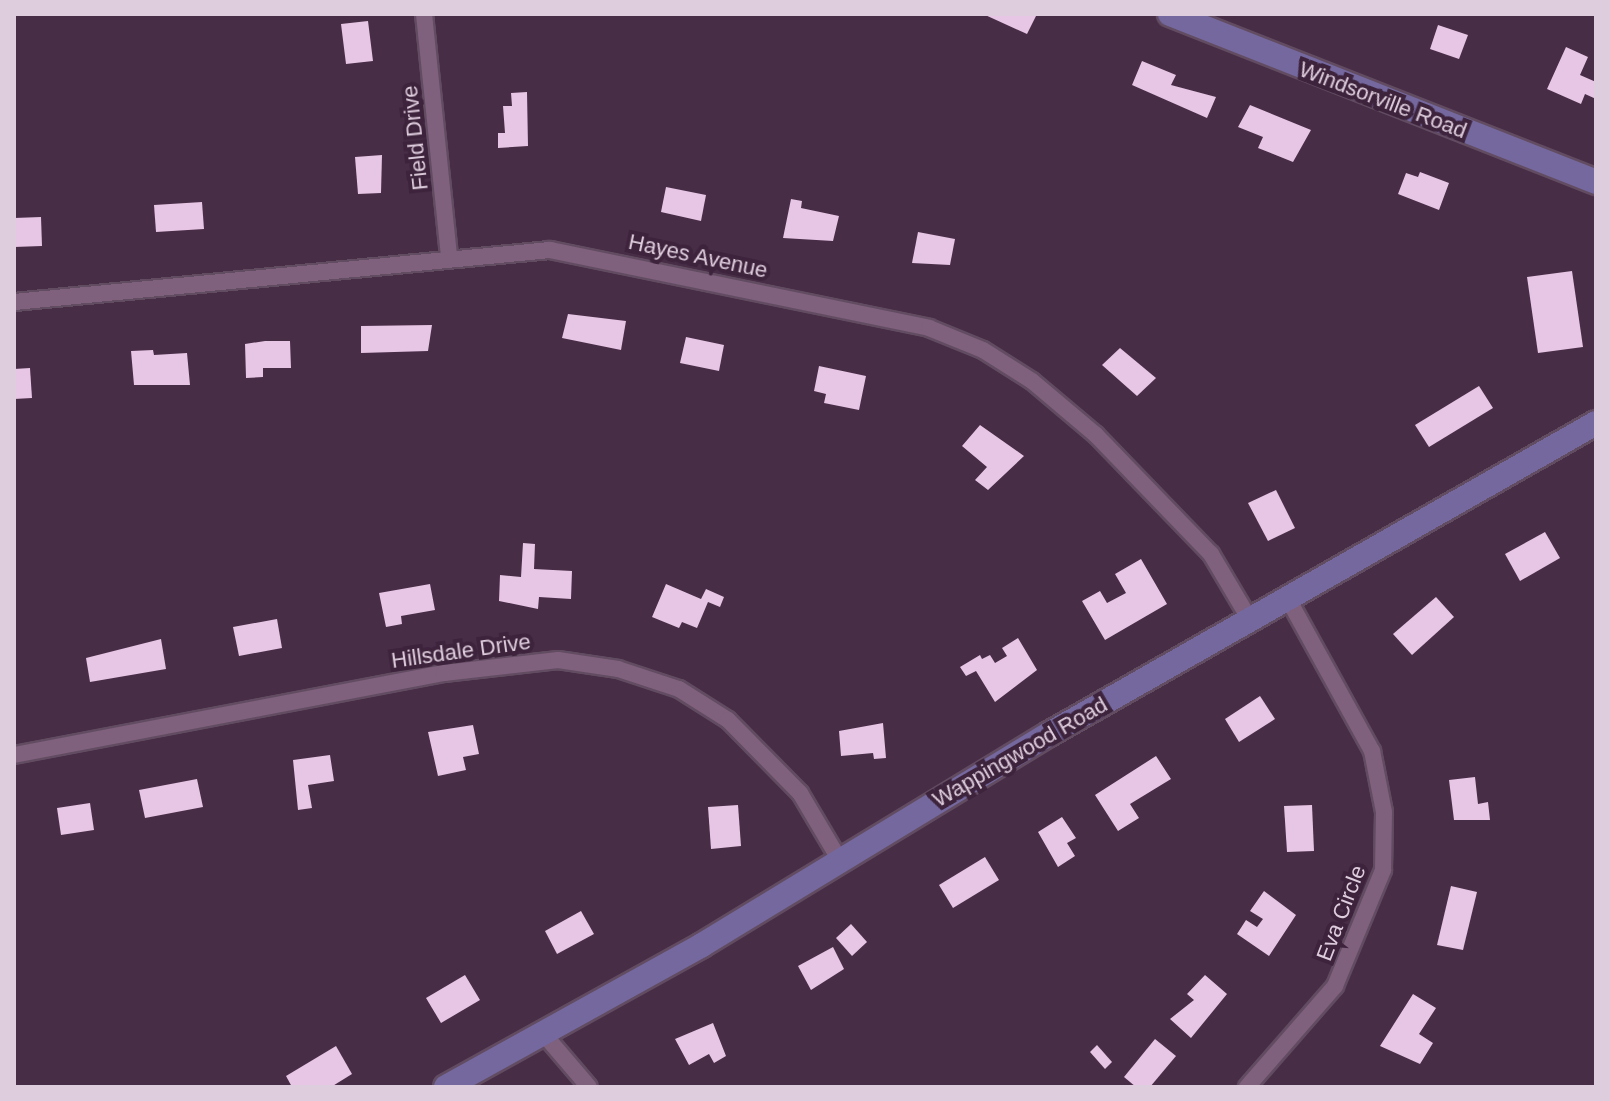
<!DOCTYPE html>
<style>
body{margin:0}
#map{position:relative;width:1610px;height:1101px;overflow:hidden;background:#482d47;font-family:Arial,sans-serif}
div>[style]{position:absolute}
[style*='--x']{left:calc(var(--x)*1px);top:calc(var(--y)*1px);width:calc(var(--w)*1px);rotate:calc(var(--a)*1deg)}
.building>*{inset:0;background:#e7c5e4}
.roads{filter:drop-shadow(2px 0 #624c62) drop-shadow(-2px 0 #624c62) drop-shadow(0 2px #624c62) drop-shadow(0 -2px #624c62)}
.street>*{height:16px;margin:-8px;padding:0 8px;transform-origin:8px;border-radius:8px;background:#7f607d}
.secondary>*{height:24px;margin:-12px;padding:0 12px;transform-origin:12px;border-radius:12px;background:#74689f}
span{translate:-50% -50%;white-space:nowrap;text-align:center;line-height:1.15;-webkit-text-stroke:8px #3d233c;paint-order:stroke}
.street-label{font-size:22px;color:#decddd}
.frame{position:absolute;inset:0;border:16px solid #decddd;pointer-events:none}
</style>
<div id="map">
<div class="building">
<i style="clip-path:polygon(983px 14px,1037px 14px,1027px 34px)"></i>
<i style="clip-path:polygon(368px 21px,373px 61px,346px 64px,341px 24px)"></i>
<i style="clip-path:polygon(1438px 25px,1468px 35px,1459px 59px,1430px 49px)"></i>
<i style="clip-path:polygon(1566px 47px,1588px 57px,1580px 75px,1596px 82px,1596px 99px,1585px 94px,1581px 104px,1547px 89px)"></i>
<i style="clip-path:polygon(1142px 61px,1176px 75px,1171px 85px,1216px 97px,1207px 118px,1132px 85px)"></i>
<i style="clip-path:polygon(527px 92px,528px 146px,498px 148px,498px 133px,505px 133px,503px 106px,512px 106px,511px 93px)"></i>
<i style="clip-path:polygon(1250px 105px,1311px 130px,1293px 162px,1258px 148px,1263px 137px,1238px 127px)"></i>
<i style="clip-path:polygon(382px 155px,381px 193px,358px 194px,355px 157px)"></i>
<i style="clip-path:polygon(1420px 172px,1449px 183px,1439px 210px,1398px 194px,1406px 173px,1418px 177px)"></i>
<i style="clip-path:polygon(666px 187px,706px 195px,701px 221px,661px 212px)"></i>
<i style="clip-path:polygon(791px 199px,802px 201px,801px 208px,839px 216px,833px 241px,783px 238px)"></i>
<i style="clip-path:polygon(202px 202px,204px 229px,156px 232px,154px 205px)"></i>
<i style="clip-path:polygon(41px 217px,42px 246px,14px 247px,14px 218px)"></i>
<i style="clip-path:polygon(918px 232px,955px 239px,950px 265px,912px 263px)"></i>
<i style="clip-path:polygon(1572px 271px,1583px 347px,1538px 353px,1527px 277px)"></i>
<i style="clip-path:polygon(568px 314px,626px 321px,621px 350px,562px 338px)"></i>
<i style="clip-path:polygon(432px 325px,428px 351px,361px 353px,361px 326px)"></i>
<i style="clip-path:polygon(686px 337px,724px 345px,719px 371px,680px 363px)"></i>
<i style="clip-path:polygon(265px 341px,290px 341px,291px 368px,263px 368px,263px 377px,246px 378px,245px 344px)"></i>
<i style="clip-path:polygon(1120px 348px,1156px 378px,1137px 396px,1102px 365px)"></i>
<i style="clip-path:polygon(153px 350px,154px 355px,187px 353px,190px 385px,134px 385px,131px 351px)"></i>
<i style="clip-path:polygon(819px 366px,866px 376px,859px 410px,824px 403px,826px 394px,814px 391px)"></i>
<i style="clip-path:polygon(30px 368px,32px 398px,14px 399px,14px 369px)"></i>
<i style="clip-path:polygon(1479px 386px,1493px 408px,1429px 447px,1415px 425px)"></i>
<i style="clip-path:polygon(980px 425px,1024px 456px,988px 490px,975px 480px,987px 467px,962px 446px)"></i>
<i style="clip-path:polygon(1276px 490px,1295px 528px,1268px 541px,1248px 503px)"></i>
<i style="clip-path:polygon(1545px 532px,1560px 558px,1520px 581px,1505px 554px)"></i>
<i style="clip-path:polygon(523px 543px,535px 544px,534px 569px,572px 571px,571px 599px,539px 597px,538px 609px,499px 601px,500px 575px,521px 577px)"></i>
<i style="clip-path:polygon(1141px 559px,1167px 604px,1105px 640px,1082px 601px,1100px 591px,1107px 603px,1126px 593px,1115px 574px)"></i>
<i style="clip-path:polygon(430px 584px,435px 610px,401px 616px,402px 624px,386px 627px,379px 593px)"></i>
<i style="clip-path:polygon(666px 584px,701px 599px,706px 589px,724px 597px,720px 607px,708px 602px,697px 628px,682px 622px,679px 628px,652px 617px)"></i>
<i style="clip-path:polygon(1436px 597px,1454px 617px,1412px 655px,1393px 634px)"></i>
<i style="clip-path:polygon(277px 619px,282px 648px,239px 656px,233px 627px)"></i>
<i style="clip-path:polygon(1018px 638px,1037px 670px,995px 702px,976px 671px,966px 676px,960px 667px,980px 655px,982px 659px,990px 655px,995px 663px,1007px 656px,1002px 648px)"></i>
<i style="clip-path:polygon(161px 639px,166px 669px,90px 682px,86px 658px)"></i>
<i style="clip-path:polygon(1260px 696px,1275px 719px,1239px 742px,1225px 719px)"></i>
<i style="clip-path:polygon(883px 723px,886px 758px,874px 759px,873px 753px,841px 756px,839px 731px)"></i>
<i style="clip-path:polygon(473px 725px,479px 754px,463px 757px,466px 770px,438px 776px,428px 732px)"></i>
<i style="clip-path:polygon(330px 755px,334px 781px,308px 785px,312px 808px,298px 810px,293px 760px)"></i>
<i style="clip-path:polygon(1156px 756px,1171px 779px,1130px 804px,1139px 818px,1118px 831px,1095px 795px)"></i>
<i style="clip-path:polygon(1475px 777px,1478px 804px,1488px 802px,1490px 820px,1454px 820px,1449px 780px)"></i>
<i style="clip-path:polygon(197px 779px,203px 807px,145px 818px,139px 790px)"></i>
<i style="clip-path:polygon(90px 803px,94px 830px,61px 835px,57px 808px)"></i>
<i style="clip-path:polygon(738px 805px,741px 846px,711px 849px,708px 807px)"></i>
<i style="clip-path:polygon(1312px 805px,1314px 851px,1287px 852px,1284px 806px)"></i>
<i style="clip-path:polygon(1062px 817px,1076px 838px,1067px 843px,1075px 856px,1058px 867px,1038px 832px)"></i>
<i style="clip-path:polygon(985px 857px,999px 880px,953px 908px,939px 885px)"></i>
<i style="clip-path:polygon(1451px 886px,1477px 892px,1463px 950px,1437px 945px)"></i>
<i style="clip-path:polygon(1264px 891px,1296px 915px,1269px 956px,1237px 934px,1246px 920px,1257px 927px,1263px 919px,1250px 911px)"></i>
<i style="clip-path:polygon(581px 911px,594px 934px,557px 954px,545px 931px)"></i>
<i style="clip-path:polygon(851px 924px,867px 942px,852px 956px,836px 938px)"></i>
<i style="clip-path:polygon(833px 947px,844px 969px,811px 990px,798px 966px)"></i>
<i style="clip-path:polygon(465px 975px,480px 1000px,441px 1023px,426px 998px)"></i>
<i style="clip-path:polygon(1205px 975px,1227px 994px,1191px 1038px,1170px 1019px,1194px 1000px,1187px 994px)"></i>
<i style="clip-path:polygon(1413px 994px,1436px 1008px,1419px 1034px,1433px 1043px,1420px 1064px,1380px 1046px)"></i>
<i style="clip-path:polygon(713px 1023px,726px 1056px,714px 1063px,709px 1054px,689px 1065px,675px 1039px)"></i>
<i style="clip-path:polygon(1155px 1039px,1176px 1056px,1150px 1087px,1136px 1087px,1124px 1077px)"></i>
<i style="clip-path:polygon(1097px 1045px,1112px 1062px,1105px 1069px,1090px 1052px)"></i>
<i style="clip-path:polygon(336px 1046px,352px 1074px,331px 1087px,292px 1087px,286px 1076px)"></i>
</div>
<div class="roads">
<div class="street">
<i style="--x:424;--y:14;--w:245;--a:84.1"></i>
<i style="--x:14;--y:302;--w:539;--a:-5.54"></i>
<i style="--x:550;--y:250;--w:387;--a:11.6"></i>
<i style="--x:929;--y:328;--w:58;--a:22.2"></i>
<i style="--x:983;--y:350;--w:58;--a:32.3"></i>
<i style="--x:1032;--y:381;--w:84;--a:40.2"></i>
<i style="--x:1096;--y:435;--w:165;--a:46"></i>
<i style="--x:1211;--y:554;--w:77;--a:59.4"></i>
<i style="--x:14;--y:755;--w:438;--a:-10.8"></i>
<i style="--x:444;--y:673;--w:115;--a:-6.5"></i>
<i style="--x:558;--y:660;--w:61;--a:8.5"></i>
<i style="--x:618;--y:669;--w:64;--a:18.2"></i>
<i style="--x:679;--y:689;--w:58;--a:32.3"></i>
<i style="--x:728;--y:720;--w:103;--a:45.4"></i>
<i style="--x:800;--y:793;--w:77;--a:59.4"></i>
<i style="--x:542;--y:1032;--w:72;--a:49.5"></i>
<i style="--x:1247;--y:1087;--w:134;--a:-48.9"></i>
<i style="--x:1335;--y:986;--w:126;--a:-67.5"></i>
<i style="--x:1383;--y:870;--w:58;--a:-89"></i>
<i style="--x:1384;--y:812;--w:62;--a:-101.1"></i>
<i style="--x:1372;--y:751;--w:174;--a:-118.9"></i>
</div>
<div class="secondary">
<i style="--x:1170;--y:14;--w:458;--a:21.5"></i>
<i style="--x:446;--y:1087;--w:293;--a:-29"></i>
<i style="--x:702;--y:945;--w:406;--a:-31.3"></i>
<i style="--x:1049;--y:734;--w:629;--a:-29.62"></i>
</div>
</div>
<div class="street-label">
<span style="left:1383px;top:100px;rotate:21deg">Windsorville Road</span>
<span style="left:415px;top:138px;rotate:-96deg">Field Drive</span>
<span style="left:698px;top:256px;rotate:12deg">Hayes Avenue</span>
<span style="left:461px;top:651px;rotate:-8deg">Hillsdale Drive</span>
<span style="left:1020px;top:752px;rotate:-30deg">Wappingwood Road</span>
<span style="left:1341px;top:913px;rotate:-69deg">Eva Circle</span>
</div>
<div class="frame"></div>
</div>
